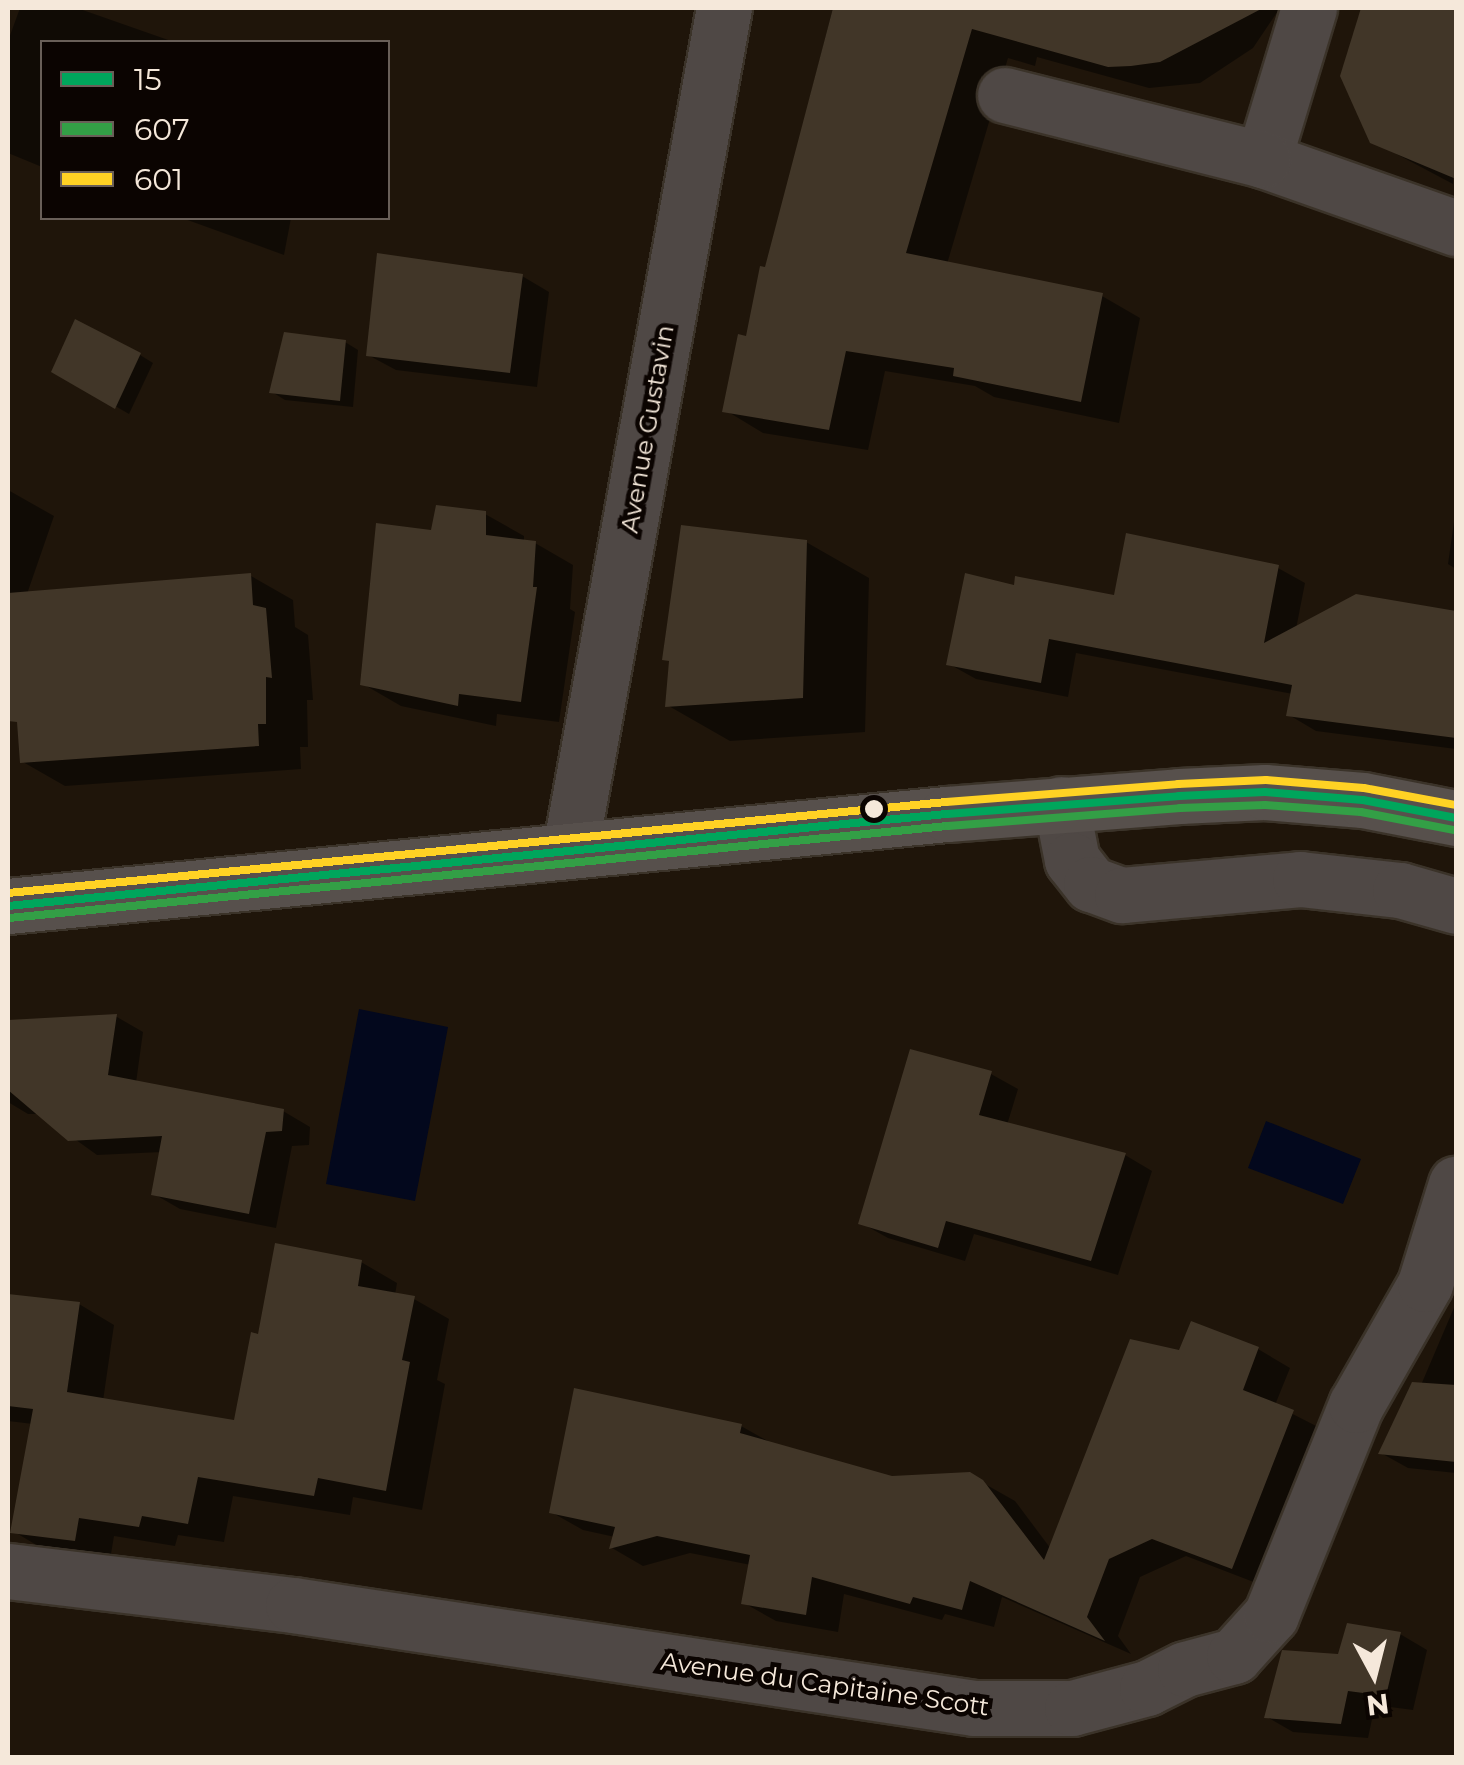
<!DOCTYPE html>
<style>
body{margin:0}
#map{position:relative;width:1464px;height:1765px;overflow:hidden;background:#1f150a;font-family:Montserrat,sans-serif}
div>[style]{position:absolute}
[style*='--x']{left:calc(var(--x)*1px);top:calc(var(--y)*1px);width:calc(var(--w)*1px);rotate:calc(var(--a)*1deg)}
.water>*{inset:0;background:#03081d}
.shadow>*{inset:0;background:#0007}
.building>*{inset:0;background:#413628}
.roads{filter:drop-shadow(2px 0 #3b3329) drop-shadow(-2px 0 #3b3329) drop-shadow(0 2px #3b3329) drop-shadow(0 -2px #3b3329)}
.minor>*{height:55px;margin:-27.5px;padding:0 27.5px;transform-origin:27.5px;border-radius:27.5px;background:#4f4845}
.major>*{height:55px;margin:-27.5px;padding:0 27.5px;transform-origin:27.5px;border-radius:27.5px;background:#57504c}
.bus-1>*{height:8px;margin:-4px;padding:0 4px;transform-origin:4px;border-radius:4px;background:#00a65c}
.bus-2>*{height:8px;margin:-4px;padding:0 4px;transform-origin:4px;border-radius:4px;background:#339f46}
.bus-3>*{height:8px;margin:-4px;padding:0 4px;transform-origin:4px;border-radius:4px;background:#ffd224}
.dots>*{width:28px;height:28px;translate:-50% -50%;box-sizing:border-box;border:5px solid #0b0401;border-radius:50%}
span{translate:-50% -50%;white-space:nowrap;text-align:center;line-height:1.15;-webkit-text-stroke:9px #0b0401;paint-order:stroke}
.street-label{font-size:25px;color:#f5e8da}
.frame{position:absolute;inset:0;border:10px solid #f5e8da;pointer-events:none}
.legend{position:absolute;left:40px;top:40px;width:350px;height:180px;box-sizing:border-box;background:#0b0401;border:2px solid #695f58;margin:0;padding:12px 18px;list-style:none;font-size:30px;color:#f5e8da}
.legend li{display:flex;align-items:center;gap:20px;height:50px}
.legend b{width:50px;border:2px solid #695f58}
.north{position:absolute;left:1324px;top:1625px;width:100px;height:100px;-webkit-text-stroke:8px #0b0401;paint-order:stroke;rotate:173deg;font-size:28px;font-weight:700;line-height:40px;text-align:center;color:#f5e8da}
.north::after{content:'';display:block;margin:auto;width:35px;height:45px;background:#f5e8da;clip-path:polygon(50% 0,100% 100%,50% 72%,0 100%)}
</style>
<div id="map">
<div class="water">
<i style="clip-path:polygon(359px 1009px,448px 1027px,415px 1201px,326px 1184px)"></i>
<i style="clip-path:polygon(1266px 1121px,1361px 1159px,1343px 1204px,1248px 1168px)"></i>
</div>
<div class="shadow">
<i style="clip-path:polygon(20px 8px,77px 8px,174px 42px,42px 42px,42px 167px,8px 153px,8px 41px)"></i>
<i style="clip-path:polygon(833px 8px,1280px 8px,1253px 48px,1200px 83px,1149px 88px,1037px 57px,1035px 66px,1008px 58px,947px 264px,1102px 296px,1140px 318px,1119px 423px,994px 397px,975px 386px,885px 371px,868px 450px,763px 433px,725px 410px,748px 339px)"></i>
<i style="clip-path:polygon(1364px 8px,1456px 8px,1453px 184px,1372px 141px,1343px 76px)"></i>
<i style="clip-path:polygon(182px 218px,291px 218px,284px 255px)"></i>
<i style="clip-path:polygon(522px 276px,549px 292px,537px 387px,396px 370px,368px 355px)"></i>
<i style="clip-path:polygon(345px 342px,358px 350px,353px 407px,285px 400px,272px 392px)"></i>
<i style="clip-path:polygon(140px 355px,153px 363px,129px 414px,55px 371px)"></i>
<i style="clip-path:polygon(8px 490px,54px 516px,27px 594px,251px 576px,293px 600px,295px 627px,308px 635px,313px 700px,307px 700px,308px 747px,300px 747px,301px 769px,65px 786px,23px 762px,14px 664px,8px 663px)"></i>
<i style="clip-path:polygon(1456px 508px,1456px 569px,1448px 564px)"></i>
<i style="clip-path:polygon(485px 514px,524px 536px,524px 542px,535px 543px,573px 565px,570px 609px,575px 612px,559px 722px,497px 714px,496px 726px,401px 706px,363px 684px,433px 533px)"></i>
<i style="clip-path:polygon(806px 542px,869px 578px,865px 732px,730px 741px,667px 705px,672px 663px,665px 659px)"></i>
<i style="clip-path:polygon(1278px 568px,1305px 583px,1296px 629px,1356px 597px,1456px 613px,1456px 749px,1316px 731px,1289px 715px,1293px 694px,1076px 653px,1068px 697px,976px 679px,949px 664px,1016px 588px,1116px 598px)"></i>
<i style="clip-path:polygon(117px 1017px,143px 1032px,136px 1083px,283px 1111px,310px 1127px,309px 1145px,292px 1146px,276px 1228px,180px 1209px,154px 1194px,162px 1152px,97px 1155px,40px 1114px,28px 1114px,8px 1102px,8px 1029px,17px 1022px)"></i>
<i style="clip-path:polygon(991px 1074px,1018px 1089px,1007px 1125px,1125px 1155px,1152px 1171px,1118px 1275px,974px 1234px,965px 1261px,888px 1238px,861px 1223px)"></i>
<i style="clip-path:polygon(361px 1262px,397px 1283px,395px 1295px,414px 1299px,449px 1319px,437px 1380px,445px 1384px,422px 1510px,353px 1497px,350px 1515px,233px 1496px,224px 1542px,178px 1535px,175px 1546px,114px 1536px,110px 1560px,48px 1552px,13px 1531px,33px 1424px,8px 1421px,8px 1296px,79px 1304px,114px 1325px,103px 1401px,236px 1423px,260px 1337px)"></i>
<i style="clip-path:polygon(1456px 1303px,1456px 1473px,1408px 1468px,1381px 1453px,1421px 1385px)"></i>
<i style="clip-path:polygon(1258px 1349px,1290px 1368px,1275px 1405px,1324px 1430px,1264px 1586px,1186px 1556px,1140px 1577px,1118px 1636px,1131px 1654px,1002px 1597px,994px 1627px,945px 1614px,942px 1620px,844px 1594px,838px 1632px,776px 1621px,744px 1603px,751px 1565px,690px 1553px,643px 1566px,612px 1548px,615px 1537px,583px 1530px,551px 1512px,741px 1426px,773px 1444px,891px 1478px,969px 1475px,1015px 1501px,1051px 1549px,1180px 1353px)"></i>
<i style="clip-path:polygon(1400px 1634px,1427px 1650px,1413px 1710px,1375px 1705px,1368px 1738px,1293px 1732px,1267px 1717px,1340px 1656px)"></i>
</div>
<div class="building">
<i style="clip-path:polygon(833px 8px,1263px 8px,1160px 62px,1131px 66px,1108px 67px,972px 29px,906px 253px,1103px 293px,1081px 402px,953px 376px,954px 368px,846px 351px,829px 430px,722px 412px,738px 334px,746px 336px,760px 266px,765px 267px)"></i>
<i style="clip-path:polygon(1361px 8px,1456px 8px,1456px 179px,1370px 143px,1340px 76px)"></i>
<i style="clip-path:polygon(377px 253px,523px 274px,510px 373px,366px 356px)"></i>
<i style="clip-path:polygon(75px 319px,141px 353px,115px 409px,51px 372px)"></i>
<i style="clip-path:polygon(284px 332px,346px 340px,340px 401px,269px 393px)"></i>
<i style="clip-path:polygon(436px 505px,486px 511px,486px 535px,536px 541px,533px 587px,537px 587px,521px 702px,459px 694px,458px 706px,360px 685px,376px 523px,431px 530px)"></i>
<i style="clip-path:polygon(681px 525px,807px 540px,803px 698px,665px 707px,669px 661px,662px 660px)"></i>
<i style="clip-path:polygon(1126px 533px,1279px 565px,1264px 643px,1356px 594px,1456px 611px,1456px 738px,1286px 716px,1292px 685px,1049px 639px,1041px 683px,946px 665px,965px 573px,1014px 585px,1015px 576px,1114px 595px)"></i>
<i style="clip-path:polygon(251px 573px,253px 605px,266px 608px,272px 678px,266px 677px,266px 724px,258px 724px,259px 746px,20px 763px,17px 722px,8px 721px,8px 593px)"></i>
<i style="clip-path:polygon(117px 1014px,108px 1075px,284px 1109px,282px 1131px,266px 1132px,249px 1214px,151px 1195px,162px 1136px,68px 1141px,8px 1090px,8px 1020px)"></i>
<i style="clip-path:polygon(910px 1049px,992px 1071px,979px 1115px,1126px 1153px,1091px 1261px,946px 1221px,938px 1248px,858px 1224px)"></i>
<i style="clip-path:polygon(275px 1243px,362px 1260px,358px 1286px,415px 1296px,402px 1360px,410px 1362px,386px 1491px,318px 1478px,314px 1496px,198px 1477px,188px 1524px,142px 1516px,139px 1527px,79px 1518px,75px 1541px,10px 1533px,33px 1409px,8px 1406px,8px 1294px,80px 1302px,67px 1392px,234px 1420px,251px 1332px,258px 1334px)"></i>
<i style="clip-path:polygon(1191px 1321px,1259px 1347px,1243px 1390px,1294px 1410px,1232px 1569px,1152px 1539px,1109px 1559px,1087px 1617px,1105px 1641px,970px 1581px,962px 1610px,913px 1597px,910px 1604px,812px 1577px,806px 1615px,741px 1604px,750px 1555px,657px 1536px,609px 1549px,615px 1527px,549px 1513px,574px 1388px,742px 1424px,740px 1433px,892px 1476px,970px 1472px,983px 1480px,1044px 1560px,1130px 1339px,1179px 1350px)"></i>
<i style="clip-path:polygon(1412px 1382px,1456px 1385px,1456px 1462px,1378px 1454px)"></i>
<i style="clip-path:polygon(1347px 1623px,1401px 1632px,1386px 1696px,1348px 1691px,1341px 1724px,1264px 1718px,1282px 1650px,1338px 1654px)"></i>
</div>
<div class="roads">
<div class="minor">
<i style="--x:1309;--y:8;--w:159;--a:106.8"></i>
<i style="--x:1263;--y:160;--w:205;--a:19.4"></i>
<i style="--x:1005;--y:95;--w:266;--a:14.1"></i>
<i style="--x:1061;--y:804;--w:57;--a:78.9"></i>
<i style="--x:1072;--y:860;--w:31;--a:52"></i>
<i style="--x:1091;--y:884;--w:33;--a:20"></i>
<i style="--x:1122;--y:895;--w:179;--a:-5.1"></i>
<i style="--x:1300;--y:879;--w:101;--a:6.3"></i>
<i style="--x:1400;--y:890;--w:58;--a:15.9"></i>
<i style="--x:570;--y:850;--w:856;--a:-79.64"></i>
<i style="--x:8;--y:1571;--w:287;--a:6.8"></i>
<i style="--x:293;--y:1605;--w:689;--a:8.6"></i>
<i style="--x:974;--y:1708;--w:98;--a:0"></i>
<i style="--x:1072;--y:1708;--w:78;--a:-14.9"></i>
<i style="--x:1147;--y:1688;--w:42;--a:-26.6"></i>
<i style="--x:1185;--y:1669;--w:51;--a:-14.9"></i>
<i style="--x:1234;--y:1656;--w:55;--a:-47.9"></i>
<i style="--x:1271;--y:1615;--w:227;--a:-68"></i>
<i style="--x:1356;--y:1405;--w:139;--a:-60.3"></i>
<i style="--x:1425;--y:1284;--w:105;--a:-72.8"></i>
</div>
<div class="major">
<i style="--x:8;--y:906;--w:943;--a:-5.6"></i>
<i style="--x:947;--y:814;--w:233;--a:-4.4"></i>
<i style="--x:1179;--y:796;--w:86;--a:-2.7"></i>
<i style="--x:1265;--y:792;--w:98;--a:4.7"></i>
<i style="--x:1363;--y:800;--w:95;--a:11"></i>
</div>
</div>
<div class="bus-1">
<i style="--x:8;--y:906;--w:943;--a:-5.6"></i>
<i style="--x:947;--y:814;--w:233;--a:-4.4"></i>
<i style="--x:1179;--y:796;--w:86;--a:-2.7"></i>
<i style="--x:1265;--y:792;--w:98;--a:4.7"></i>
<i style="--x:1363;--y:800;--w:95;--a:11"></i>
</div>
<div class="bus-2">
<i style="--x:9;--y:918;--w:943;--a:-5.6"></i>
<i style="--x:948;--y:826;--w:233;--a:-4.4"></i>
<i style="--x:1180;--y:808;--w:85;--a:-2"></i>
<i style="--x:1265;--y:805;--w:96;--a:4.2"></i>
<i style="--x:1361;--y:812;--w:95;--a:11"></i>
</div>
<div class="bus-3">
<i style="--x:8;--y:893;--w:942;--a:-5.54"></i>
<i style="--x:946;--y:802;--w:233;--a:-4.4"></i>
<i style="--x:1178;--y:784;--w:88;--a:-2.6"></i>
<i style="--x:1266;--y:780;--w:98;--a:4.7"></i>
<i style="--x:1364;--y:788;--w:94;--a:10.5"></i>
</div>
<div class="dots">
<i style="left:874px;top:809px;background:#f5e8da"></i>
</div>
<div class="street-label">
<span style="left:647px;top:429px;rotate:-80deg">Avenue Gustavin</span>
<span style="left:825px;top:1684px;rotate:8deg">Avenue du Capitaine Scott</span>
</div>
<div class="frame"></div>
<ul class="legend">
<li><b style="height:12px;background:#00a65c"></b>15</li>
<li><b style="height:12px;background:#339f46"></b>607</li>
<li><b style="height:12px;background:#ffd224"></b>601</li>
</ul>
<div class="north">N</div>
</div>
